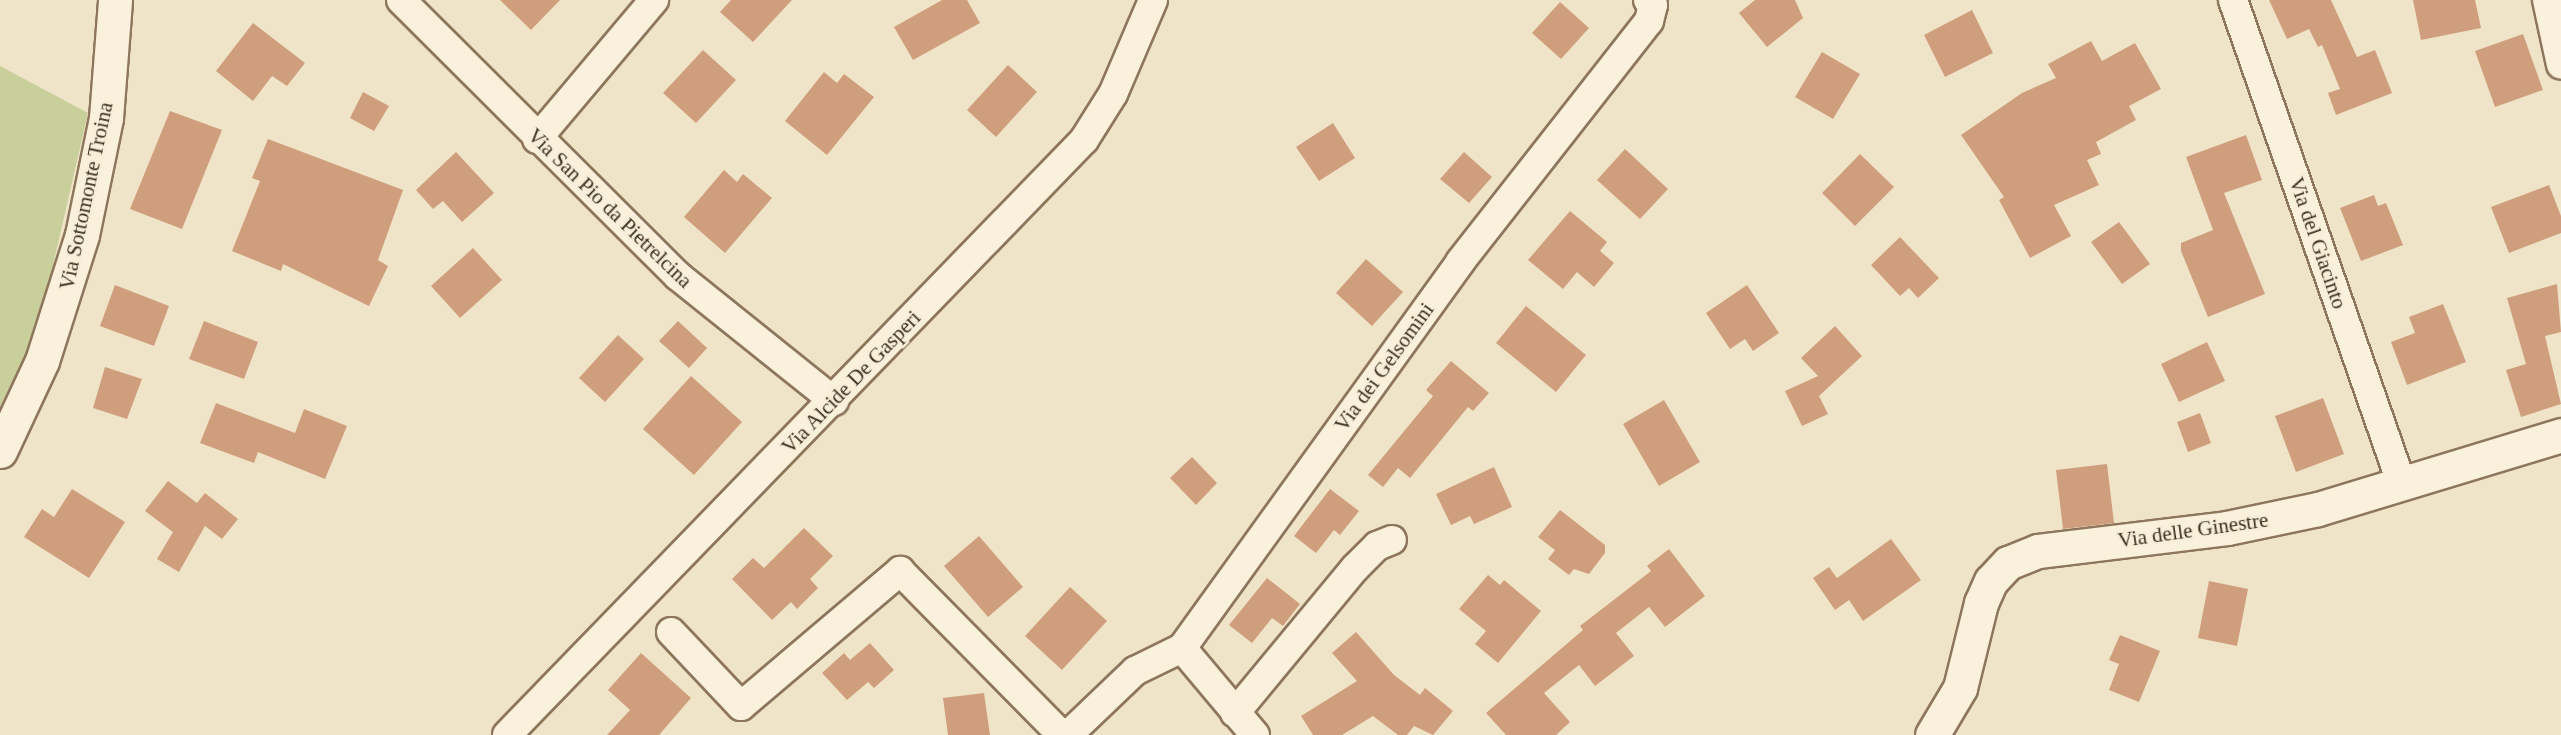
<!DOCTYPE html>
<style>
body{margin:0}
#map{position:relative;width:2561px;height:735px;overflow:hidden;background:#f0e4c8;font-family:"Times New Roman",serif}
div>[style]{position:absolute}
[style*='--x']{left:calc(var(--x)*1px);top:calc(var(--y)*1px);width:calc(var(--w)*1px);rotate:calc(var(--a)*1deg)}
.green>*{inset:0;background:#c9cf9b}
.building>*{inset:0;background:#cf9f7d}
.roads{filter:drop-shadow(2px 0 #8d765c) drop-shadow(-2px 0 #8d765c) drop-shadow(0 2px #8d765c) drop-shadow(0 -2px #8d765c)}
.minor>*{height:28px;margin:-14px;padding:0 14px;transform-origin:14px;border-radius:14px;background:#faf1dc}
.tertiary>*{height:33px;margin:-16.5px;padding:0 16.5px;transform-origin:16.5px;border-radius:16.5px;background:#faf1dc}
span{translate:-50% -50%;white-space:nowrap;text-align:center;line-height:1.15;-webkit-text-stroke:5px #f7eed8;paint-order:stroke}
.street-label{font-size:21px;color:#3d2e20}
</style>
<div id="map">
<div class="green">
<i style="clip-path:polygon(0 66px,88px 113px,51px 274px,25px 354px,0 407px)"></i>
</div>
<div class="building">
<i style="clip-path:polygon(500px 0,560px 0,531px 30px)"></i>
<i style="clip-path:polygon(731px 0,792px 0,753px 42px,720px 12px)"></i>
<i style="clip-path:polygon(942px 0,967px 0,980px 23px,913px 60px,894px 27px)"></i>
<i style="clip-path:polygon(1755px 0,1795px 0,1803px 18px,1767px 47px,1739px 13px)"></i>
<i style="clip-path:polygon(2269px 0,2331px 0,2357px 57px,2375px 50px,2392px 93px,2336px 115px,2328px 93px,2340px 89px,2322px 45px,2318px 47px,2309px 29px,2287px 39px)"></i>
<i style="clip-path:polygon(2413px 0,2475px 0,2481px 28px,2421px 40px)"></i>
<i style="clip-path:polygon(1560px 2px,1589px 28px,1561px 59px,1532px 33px)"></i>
<i style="clip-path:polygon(1972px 10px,1993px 53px,1945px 77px,1924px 35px)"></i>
<i style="clip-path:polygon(253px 23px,305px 63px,287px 86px,272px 76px,253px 101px,216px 71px)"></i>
<i style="clip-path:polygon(2523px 34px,2543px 90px,2495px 107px,2475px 51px)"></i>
<i style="clip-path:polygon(2091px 41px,2102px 61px,2135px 43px,2161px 89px,2129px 106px,2136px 120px,2096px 142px,2101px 154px,2087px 160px,2099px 185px,2054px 205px,2071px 236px,2030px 258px,1999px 200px,2004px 197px,1961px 135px,2022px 93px,2056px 78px,2048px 64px)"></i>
<i style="clip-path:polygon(703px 50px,736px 80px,696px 123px,663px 93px)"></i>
<i style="clip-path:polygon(1822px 52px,1860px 74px,1833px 119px,1795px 97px)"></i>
<i style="clip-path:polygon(1008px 65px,1037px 92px,996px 137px,967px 110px)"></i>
<i style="clip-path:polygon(824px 72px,837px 83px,844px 74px,874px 97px,827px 155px,785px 121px)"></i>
<i style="clip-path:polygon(363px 92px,389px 106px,374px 131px,350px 118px)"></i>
<i style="clip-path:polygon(170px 111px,222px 130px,182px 229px,130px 209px)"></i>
<i style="clip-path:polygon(1333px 123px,1355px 158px,1319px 181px,1296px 147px)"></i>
<i style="clip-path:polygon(2246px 135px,2262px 180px,2224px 193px,2265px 294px,2208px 317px,2181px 251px,2181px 243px,2213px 230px,2186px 157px)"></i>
<i style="clip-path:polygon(268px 139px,403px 190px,378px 260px,388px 266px,369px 306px,283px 264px,281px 271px,232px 251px,260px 181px,252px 178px)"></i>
<i style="clip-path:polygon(1625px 149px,1668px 189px,1640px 219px,1597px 180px)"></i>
<i style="clip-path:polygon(456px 152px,494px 193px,462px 222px,443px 201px,433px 209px,416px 190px)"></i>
<i style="clip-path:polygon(1464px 152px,1492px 177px,1469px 203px,1440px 179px)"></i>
<i style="clip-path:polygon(1860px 154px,1894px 187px,1855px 226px,1822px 193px)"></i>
<i style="clip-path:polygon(724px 170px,737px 182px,743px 174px,772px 198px,725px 253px,684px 217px)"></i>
<i style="clip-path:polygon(2549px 185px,2561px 216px,2561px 233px,2509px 253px,2491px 207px)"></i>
<i style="clip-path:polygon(2374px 195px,2378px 206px,2386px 203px,2403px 245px,2361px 261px,2340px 208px)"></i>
<i style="clip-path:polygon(1570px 211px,1607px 242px,1600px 251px,1614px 263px,1594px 287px,1577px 272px,1563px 289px,1528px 260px)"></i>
<i style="clip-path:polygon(2119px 222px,2150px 264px,2122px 284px,2091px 242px)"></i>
<i style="clip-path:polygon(1900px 237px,1939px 278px,1918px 298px,1909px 288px,1900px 296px,1871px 265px)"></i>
<i style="clip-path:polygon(473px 248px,502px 280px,460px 318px,431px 286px)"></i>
<i style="clip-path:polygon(1366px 259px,1403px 292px,1372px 326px,1336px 293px)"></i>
<i style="clip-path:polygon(2557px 284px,2561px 332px,2545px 336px,2561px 404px,2521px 417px,2506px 370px,2526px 364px,2507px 298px)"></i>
<i style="clip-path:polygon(115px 285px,169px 306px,154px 346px,100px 326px)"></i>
<i style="clip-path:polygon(1747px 285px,1779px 333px,1753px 351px,1745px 339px,1730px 349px,1706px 313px)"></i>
<i style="clip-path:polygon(2443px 304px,2466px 362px,2407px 385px,2391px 342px,2415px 333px,2409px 317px)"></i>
<i style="clip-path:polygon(1526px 306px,1586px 355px,1556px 392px,1496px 343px)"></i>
<i style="clip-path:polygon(204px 321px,258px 342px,244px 379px,189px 359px)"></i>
<i style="clip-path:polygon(678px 321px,707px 348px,689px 368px,659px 341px)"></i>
<i style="clip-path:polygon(1835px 326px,1862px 356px,1819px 396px,1828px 414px,1802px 426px,1785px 391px,1818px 376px,1801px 358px)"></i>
<i style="clip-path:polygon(618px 335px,644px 359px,605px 402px,579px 378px)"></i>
<i style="clip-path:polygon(2207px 342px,2225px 381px,2179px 402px,2161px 364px)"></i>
<i style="clip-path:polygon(1451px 361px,1489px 393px,1473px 411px,1468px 407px,1410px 478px,1398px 468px,1383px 487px,1368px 475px,1433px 396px,1426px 390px)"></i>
<i style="clip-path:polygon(105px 367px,142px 379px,127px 419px,93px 408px)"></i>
<i style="clip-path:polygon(691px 376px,742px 422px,694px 475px,643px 429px)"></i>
<i style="clip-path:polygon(2323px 398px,2344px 454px,2296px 472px,2275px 416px)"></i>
<i style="clip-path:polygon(1664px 400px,1700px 462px,1659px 486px,1623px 424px)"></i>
<i style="clip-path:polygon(216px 403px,295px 433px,304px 409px,347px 426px,325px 479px,258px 452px,254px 463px,200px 443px)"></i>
<i style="clip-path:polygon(2200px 413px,2211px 443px,2188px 452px,2177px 422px)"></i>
<i style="clip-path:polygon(1192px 457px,1217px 483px,1196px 505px,1170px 478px)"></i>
<i style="clip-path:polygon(2107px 464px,2114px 523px,2063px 529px,2056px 470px)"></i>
<i style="clip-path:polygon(1494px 467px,1512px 507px,1474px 524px,1470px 516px,1451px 525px,1436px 494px)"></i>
<i style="clip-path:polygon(168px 481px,197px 503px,205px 493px,238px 519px,222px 539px,205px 526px,179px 572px,157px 559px,173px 532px,145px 511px)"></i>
<i style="clip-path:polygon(72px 489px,125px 522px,89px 578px,24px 537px,42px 509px,54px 517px)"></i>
<i style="clip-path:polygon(1330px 489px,1359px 511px,1340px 535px,1334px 530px,1316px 553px,1294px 536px)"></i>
<i style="clip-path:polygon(1560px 510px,1605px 545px,1605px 553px,1589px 574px,1574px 569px,1569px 575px,1548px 559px,1555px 550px,1538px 537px)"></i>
<i style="clip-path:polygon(804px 528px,833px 556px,810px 579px,818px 588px,797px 609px,791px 602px,772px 620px,732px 579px,753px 558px,764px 568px)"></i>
<i style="clip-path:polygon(979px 536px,1023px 587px,988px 617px,944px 566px)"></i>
<i style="clip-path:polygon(1891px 539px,1921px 580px,1863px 621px,1849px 600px,1835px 610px,1813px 578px,1829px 567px,1837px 578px)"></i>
<i style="clip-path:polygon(1669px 549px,1705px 596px,1665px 627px,1649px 607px,1616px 633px,1634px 656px,1595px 686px,1579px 665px,1544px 693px,1570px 722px,1556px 735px,1506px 735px,1486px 713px,1583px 630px,1580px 626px,1651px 571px,1647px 566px)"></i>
<i style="clip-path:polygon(1488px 575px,1500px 585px,1504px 580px,1541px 611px,1498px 663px,1475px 644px,1486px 631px,1459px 609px)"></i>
<i style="clip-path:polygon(1267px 578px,1300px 604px,1283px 626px,1272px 618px,1252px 643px,1229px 625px)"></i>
<i style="clip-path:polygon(2209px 581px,2248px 589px,2237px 646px,2198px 638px)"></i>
<i style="clip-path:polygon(1070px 587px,1107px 621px,1062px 670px,1025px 636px)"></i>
<i style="clip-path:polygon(1356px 632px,1394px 675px,1420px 695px,1425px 688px,1453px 711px,1433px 735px,1414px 726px,1407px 735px,1398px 735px,1373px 716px,1342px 735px,1313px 735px,1301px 716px,1357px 681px,1332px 653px)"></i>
<i style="clip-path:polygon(2120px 635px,2160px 651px,2139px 702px,2109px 690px,2119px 664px,2109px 660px)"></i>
<i style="clip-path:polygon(870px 643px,894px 670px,874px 688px,868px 682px,847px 700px,822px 673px,844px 653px,850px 660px)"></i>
<i style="clip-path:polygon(641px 653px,691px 698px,659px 735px,607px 735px,630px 710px,608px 690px)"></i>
<i style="clip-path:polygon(984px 693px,990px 735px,948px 735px,943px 698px)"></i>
</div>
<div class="roads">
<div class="minor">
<i style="--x:401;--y:0;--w:391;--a:44.9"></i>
<i style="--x:678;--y:276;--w:200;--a:38.7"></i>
<i style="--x:2233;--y:0;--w:514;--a:70.79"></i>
<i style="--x:2547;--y:0;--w:66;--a:77.8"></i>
<i style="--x:537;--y:139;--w:182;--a:-49.9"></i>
<i style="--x:671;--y:632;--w:102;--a:46.6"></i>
<i style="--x:741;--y:706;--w:209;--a:-40.3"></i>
<i style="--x:900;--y:571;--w:231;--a:45.4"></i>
<i style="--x:1235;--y:713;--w:188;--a:-50.4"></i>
<i style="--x:1355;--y:568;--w:31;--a:-45"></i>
<i style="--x:1377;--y:546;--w:16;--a:-22"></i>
<i style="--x:507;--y:735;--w:829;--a:-45.88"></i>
<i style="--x:1084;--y:140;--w:54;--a:-57.8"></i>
<i style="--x:1113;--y:94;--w:102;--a:-66.9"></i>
<i style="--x:1068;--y:735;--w:93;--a:-43.7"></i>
<i style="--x:1135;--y:671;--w:52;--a:-26.1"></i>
<i style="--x:1255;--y:735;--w:114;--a:-130"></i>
<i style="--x:1182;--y:648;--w:476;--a:-54.2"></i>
<i style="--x:1460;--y:262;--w:306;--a:-51.9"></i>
<i style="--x:1649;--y:21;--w:16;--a:-76"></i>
<i style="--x:1653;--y:5;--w:7;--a:-135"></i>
</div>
<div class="tertiary">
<i style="--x:0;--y:451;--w:99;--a:-65"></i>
<i style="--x:42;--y:361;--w:132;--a:-72.4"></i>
<i style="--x:82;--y:235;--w:119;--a:-78.4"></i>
<i style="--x:106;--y:118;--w:118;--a:-85.6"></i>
<i style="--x:1932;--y:735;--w:55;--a:-59.2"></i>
<i style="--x:1960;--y:688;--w:88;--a:-76.1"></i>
<i style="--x:1981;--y:603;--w:24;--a:-66"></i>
<i style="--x:1991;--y:581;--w:25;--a:-47"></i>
<i style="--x:2008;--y:563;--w:32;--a:-22"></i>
<i style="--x:2038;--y:551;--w:190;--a:-6.9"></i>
<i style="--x:2227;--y:528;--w:93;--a:-11.8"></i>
<i style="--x:2318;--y:509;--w:254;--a:-16.9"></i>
</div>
</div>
<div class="street-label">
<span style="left:86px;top:196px;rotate:-78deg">Via Sottomonte Troina</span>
<span style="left:610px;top:208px;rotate:44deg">Via San Pio da Pietrelcina</span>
<span style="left:2318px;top:243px;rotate:71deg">Via del Giacinto</span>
<span style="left:1384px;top:367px;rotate:-54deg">Via dei Gelsomini</span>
<span style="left:851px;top:382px;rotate:-46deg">Via Alcide De Gasperi</span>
<span style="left:2193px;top:530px;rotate:-8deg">Via delle Ginestre</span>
</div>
</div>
